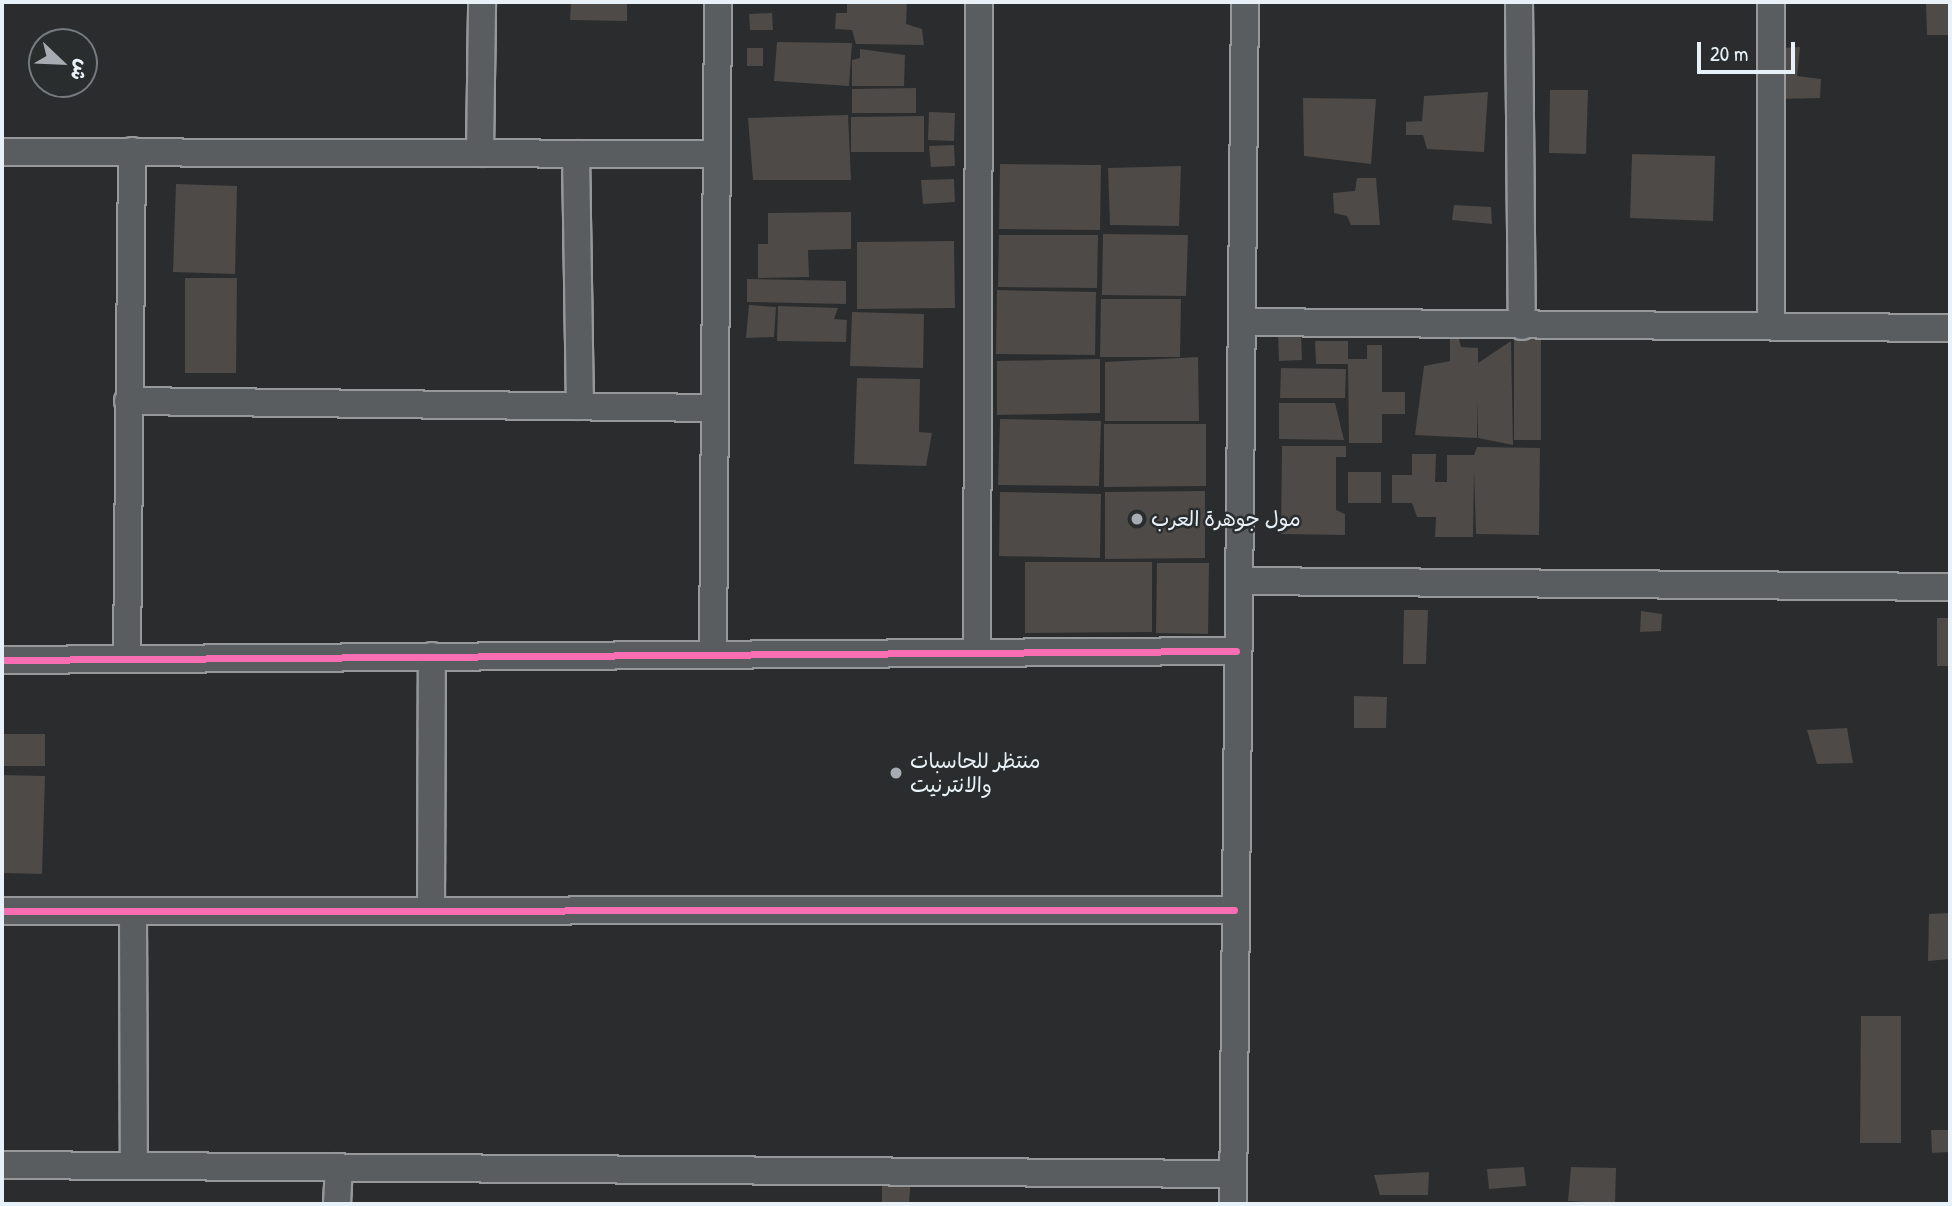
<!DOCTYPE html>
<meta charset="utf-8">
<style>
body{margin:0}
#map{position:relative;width:1952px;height:1206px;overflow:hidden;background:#2b2c2d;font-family:"Patrick Hand","Playpen Sans Arabic",sans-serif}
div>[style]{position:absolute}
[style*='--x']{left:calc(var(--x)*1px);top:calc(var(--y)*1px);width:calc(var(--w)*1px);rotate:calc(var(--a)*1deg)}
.building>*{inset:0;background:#4d4a48}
.roads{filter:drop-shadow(2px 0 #96989a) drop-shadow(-2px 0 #96989a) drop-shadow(0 2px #96989a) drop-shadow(0 -2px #96989a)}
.minor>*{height:26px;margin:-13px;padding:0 13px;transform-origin:13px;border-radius:13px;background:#5a5d60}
.cycleway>*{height:7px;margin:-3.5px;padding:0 3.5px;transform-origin:3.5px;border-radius:3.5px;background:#f96db3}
.dots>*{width:19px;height:19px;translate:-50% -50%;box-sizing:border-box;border:4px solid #2a2d2e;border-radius:50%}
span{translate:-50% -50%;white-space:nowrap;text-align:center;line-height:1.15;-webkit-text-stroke:5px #2a2d2e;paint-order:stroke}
.poi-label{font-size:21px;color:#e8f1f8}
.left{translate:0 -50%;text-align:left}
.frame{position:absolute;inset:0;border:4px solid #e8f1f8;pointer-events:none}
.north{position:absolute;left:28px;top:28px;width:70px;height:70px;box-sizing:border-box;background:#2a2d2e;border:2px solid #767b7f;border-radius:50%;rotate:113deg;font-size:19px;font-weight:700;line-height:28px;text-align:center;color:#e8f1f8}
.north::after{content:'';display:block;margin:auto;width:24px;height:32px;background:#a6acb1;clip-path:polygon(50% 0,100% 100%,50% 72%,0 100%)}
.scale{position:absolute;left:1697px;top:42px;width:98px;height:32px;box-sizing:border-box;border:4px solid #e8f1f8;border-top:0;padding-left:9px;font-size:21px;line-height:24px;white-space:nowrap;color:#e8f1f8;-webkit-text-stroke:5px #2a2d2e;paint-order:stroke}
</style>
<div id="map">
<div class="building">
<i style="clip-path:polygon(571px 2px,627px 2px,627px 21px,570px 20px)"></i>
<i style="clip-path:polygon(847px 2px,907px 2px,906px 24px,922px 29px,924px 45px,856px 44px,852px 30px,835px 29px,836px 13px,847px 13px)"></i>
<i style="clip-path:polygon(1926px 2px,1950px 2px,1950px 35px,1927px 35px)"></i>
<i style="clip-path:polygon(772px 13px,773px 30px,750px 30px,749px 14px)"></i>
<i style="clip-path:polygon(777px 42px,852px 43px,849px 86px,774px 81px)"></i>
<i style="clip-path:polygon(1800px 47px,1797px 76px,1821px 79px,1820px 98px,1781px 99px,1780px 48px)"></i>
<i style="clip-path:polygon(747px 48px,763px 48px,763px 66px,747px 66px)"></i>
<i style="clip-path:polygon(860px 49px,905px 55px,904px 86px,852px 86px,852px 60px,860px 58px)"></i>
<i style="clip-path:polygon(916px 88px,916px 113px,852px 113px,852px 89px)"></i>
<i style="clip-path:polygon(1550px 90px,1588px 90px,1586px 154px,1549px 153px)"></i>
<i style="clip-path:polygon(1488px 92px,1484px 152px,1427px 149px,1423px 135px,1406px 135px,1406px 122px,1422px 121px,1424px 96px)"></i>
<i style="clip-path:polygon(1303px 98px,1376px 99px,1371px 164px,1304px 156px)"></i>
<i style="clip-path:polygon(929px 112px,955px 113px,954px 141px,928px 140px)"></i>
<i style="clip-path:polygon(848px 115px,851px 180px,753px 180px,748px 118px)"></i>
<i style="clip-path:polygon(924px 116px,924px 152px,851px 152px,851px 117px)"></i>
<i style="clip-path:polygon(954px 145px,955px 166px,931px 167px,929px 146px)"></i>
<i style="clip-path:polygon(1632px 154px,1715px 156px,1713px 221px,1630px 218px)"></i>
<i style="clip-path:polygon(1000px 164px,1101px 165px,1100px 230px,999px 229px)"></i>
<i style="clip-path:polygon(1181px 166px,1179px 226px,1110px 225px,1108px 168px)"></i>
<i style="clip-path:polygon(1357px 178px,1376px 178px,1380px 225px,1351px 225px,1347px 216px,1334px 213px,1333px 193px,1355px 191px)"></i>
<i style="clip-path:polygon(954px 179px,955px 202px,923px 204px,921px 180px)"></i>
<i style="clip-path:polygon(176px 184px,237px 186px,235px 274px,173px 272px)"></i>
<i style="clip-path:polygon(1454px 205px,1491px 207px,1492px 224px,1452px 220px)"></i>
<i style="clip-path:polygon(851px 212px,851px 249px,808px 250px,809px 277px,758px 278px,758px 244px,768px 244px,768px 213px)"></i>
<i style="clip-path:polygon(1103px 234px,1188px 235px,1186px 296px,1102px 295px)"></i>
<i style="clip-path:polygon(999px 235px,1098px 235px,1097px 288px,998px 287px)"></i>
<i style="clip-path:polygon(954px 241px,955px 308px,857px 309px,857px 242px)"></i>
<i style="clip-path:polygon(185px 278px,237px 278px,236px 373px,185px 373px)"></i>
<i style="clip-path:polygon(747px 279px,846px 281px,846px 304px,747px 302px)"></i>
<i style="clip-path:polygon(997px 290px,1096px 292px,1095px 355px,996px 354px)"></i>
<i style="clip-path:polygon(1101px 299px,1181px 299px,1180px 357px,1100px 357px)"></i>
<i style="clip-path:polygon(749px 305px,776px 307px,774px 337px,746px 338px)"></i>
<i style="clip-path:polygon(778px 306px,838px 308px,834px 319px,847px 320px,846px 342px,777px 341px)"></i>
<i style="clip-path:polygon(852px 312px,924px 314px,923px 368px,850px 366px)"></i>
<i style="clip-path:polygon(1301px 331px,1302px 360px,1279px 361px,1278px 332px)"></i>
<i style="clip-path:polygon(1514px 338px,1541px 338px,1541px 440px,1514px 440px)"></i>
<i style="clip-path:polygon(1450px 339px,1459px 339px,1461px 347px,1478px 348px,1478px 363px,1511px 341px,1513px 445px,1478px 438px,1478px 400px,1477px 438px,1415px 435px,1424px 366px,1450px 361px)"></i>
<i style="clip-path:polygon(1315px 341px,1348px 341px,1348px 359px,1367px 359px,1367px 345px,1382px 345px,1382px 392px,1405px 392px,1405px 414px,1382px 414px,1382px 443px,1349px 443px,1348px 364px,1316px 364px)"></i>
<i style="clip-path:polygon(1198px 357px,1199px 421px,1105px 421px,1105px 362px)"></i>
<i style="clip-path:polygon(1100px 359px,1100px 413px,997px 415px,997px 361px)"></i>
<i style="clip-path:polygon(1281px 368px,1346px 369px,1345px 398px,1280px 398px)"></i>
<i style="clip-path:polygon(857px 378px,920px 379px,919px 432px,932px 433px,926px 466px,854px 464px)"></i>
<i style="clip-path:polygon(1279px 403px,1335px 403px,1344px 440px,1279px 439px)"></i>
<i style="clip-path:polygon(1000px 419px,1101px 421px,1099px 486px,998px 485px)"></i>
<i style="clip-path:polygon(1104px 424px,1206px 424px,1206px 486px,1104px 487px)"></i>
<i style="clip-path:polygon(1282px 446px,1346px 446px,1346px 457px,1336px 457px,1336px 510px,1345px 514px,1345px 535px,1281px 534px)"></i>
<i style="clip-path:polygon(1477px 447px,1540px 448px,1539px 535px,1476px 534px,1474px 471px,1473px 537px,1435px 537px,1436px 517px,1417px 517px,1412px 503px,1392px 503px,1392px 475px,1412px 475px,1412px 454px,1436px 454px,1435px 482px,1447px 482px,1447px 455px,1474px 455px)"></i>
<i style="clip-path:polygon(1348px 472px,1381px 472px,1381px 503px,1348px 503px)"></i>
<i style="clip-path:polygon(1205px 491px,1205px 558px,1105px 559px,1105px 492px)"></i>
<i style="clip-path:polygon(1000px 492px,1101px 494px,1100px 558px,999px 556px)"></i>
<i style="clip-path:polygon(1025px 562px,1152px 562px,1152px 632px,1025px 633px)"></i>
<i style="clip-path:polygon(1157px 563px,1209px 563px,1208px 634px,1156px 633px)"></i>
<i style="clip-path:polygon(1404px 610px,1428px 610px,1426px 664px,1403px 664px)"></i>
<i style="clip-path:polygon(1641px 611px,1662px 614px,1661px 631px,1640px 632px)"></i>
<i style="clip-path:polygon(1937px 618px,1950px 618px,1950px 666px,1937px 666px)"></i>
<i style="clip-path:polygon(1354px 696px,1387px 697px,1386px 728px,1354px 728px)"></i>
<i style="clip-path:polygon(1847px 728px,1853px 763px,1817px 764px,1807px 730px)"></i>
<i style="clip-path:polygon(2px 734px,45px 734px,45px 766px,2px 766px)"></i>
<i style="clip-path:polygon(2px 775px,45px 776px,42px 874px,2px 873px)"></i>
<i style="clip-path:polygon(1950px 913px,1950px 959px,1928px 961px,1929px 914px)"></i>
<i style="clip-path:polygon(1861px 1016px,1901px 1016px,1901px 1143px,1860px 1143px)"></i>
<i style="clip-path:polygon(1931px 1130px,1950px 1130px,1950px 1152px,1932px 1153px)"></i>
<i style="clip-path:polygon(1524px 1167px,1526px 1186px,1489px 1189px,1487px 1169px)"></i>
<i style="clip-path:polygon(1571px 1167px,1616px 1168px,1615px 1204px,1568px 1201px)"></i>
<i style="clip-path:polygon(1429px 1172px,1428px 1195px,1380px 1195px,1374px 1175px)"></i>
<i style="clip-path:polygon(911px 1176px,909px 1204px,882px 1204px,882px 1181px)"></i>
</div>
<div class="roads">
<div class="minor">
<i style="--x:1519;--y:2;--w:324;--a:89.5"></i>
<i style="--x:1771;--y:2;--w:324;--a:90"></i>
<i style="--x:2;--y:152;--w:715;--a:0.16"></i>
<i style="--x:480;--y:153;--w:151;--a:-89.2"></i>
<i style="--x:576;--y:154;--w:252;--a:89.1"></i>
<i style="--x:1244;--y:322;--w:706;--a:0.49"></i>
<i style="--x:128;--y:401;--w:587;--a:0.68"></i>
<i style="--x:1240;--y:581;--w:710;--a:0.48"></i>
<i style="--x:977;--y:653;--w:651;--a:-89.82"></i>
<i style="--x:713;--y:654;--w:652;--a:-89.56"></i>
<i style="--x:127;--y:658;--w:507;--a:-89.43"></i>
<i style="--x:2;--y:660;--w:1234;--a:-0.42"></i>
<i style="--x:431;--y:910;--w:254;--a:-89.8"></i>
<i style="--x:2;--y:911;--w:1232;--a:-0.05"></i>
<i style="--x:133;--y:911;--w:254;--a:89.8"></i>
<i style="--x:2;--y:1165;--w:1231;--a:0.42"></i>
<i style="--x:337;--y:1204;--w:37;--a:-87"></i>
<i style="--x:1233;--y:1204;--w:1202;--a:-89.43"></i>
</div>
</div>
<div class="cycleway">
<i style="--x:2;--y:660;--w:1234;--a:-0.42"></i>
<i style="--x:2;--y:911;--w:1232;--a:-0.05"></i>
</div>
<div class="dots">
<i style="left:1137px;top:519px;background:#a6acb1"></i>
<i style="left:896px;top:773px;background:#a6acb1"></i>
</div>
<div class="poi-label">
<span class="left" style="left:1151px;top:519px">مول جوهرة العرب</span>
<span class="left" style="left:910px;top:773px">منتظر للحاسبات<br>والانترنيت</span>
</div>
<div class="frame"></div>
<div class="north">ش</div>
<div class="scale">20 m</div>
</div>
